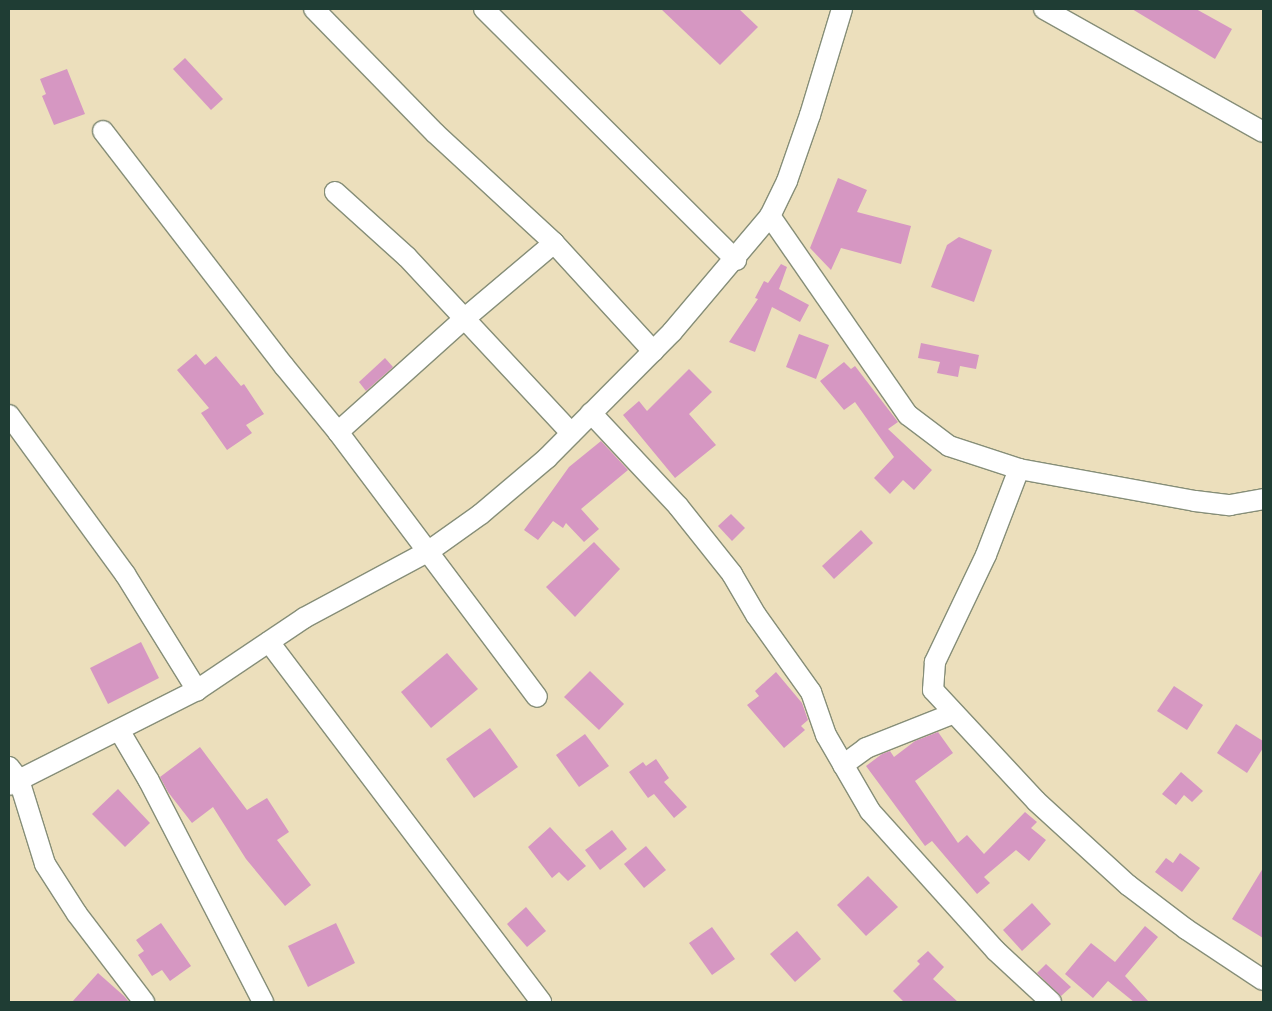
<!DOCTYPE html>
<style>
body{margin:0}
#map{position:relative;width:1272px;height:1011px;overflow:hidden;background:#ecdfbc;font-family:Sriracha,sans-serif}
div>[style]{position:absolute}
[style*='--x']{left:calc(var(--x)*1px);top:calc(var(--y)*1px);width:calc(var(--w)*1px);rotate:calc(var(--a)*1deg)}
.building>*{inset:0;background:#d697c2}
.roads{filter:drop-shadow(1px 0 #868e78) drop-shadow(-1px 0 #868e78) drop-shadow(0 1px #868e78) drop-shadow(0 -1px #868e78)}
.minor>*{height:20px;margin:-10px;padding:0 10px;transform-origin:10px;border-radius:10px;background:#fff}
span{translate:-50% -50%;white-space:nowrap;text-align:center;line-height:1.15;-webkit-text-stroke:4px #fdfcf7;paint-order:stroke}
.frame{position:absolute;inset:0;border:10px solid #1f3d34;pointer-events:none}
</style>
<div id="map">
<div class="building">
<i style="clip-path:polygon(661px 9px,739px 9px,758px 27px,720px 65px)"></i>
<i style="clip-path:polygon(1132px 9px,1196px 9px,1232px 29px,1215px 59px)"></i>
<i style="clip-path:polygon(185px 58px,223px 99px,211px 110px,173px 69px)"></i>
<i style="clip-path:polygon(67px 69px,85px 114px,54px 125px,42px 96px,46px 94px,40px 79px)"></i>
<i style="clip-path:polygon(838px 178px,867px 190px,857px 212px,911px 226px,901px 264px,841px 248px,831px 270px,810px 248px)"></i>
<i style="clip-path:polygon(959px 237px,992px 250px,974px 302px,931px 287px,947px 245px)"></i>
<i style="clip-path:polygon(781px 264px,787px 267px,779px 289px,809px 305px,800px 322px,772px 307px,755px 352px,729px 342px,758px 299px,755px 298px,764px 281px,768px 283px)"></i>
<i style="clip-path:polygon(799px 334px,829px 345px,816px 379px,786px 367px)"></i>
<i style="clip-path:polygon(921px 343px,979px 355px,976px 369px,960px 366px,958px 377px,937px 373px,940px 362px,918px 358px)"></i>
<i style="clip-path:polygon(196px 354px,205px 365px,216px 356px,241px 386px,244px 384px,264px 414px,246px 425px,252px 433px,227px 450px,201px 413px,209px 408px,177px 370px)"></i>
<i style="clip-path:polygon(385px 358px,393px 367px,366px 391px,359px 382px)"></i>
<i style="clip-path:polygon(844px 362px,851px 369px,855px 366px,898px 422px,888px 429px,932px 470px,914px 490px,903px 480px,890px 494px,874px 478px,894px 457px,855px 402px,844px 410px,820px 381px)"></i>
<i style="clip-path:polygon(689px 369px,712px 392px,689px 414px,716px 445px,675px 478px,623px 415px,639px 401px,647px 411px)"></i>
<i style="clip-path:polygon(601px 441px,628px 470px,581px 509px,599px 529px,584px 542px,566px 523px,563px 528px,553px 521px,538px 540px,524px 530px,569px 467px)"></i>
<i style="clip-path:polygon(731px 514px,745px 528px,732px 541px,718px 526px)"></i>
<i style="clip-path:polygon(861px 530px,873px 543px,834px 579px,822px 566px)"></i>
<i style="clip-path:polygon(594px 542px,620px 569px,575px 617px,546px 587px)"></i>
<i style="clip-path:polygon(141px 642px,159px 678px,108px 704px,90px 668px)"></i>
<i style="clip-path:polygon(447px 653px,478px 689px,431px 728px,401px 692px)"></i>
<i style="clip-path:polygon(590px 671px,624px 704px,599px 730px,564px 697px)"></i>
<i style="clip-path:polygon(776px 672px,802px 703px,808px 720px,801px 726px,805px 730px,784px 748px,747px 705px,759px 696px,755px 691px)"></i>
<i style="clip-path:polygon(1174px 686px,1203px 705px,1187px 730px,1157px 711px)"></i>
<i style="clip-path:polygon(1236px 724px,1263px 741px,1263px 748px,1247px 773px,1217px 753px)"></i>
<i style="clip-path:polygon(490px 728px,518px 767px,474px 798px,446px 759px)"></i>
<i style="clip-path:polygon(938px 732px,953px 753px,915px 781px,958px 843px,967px 835px,984px 854px,1025px 812px,1037px 822px,1031px 828px,1046px 840px,1029px 861px,1016px 850px,984px 877px,990px 883px,977px 894px,932px 841px,925px 846px,866px 766px,882px 754px,890px 751px,894px 757px,915px 741px)"></i>
<i style="clip-path:polygon(585px 734px,609px 766px,579px 787px,556px 755px)"></i>
<i style="clip-path:polygon(200px 747px,247px 810px,267px 798px,289px 832px,277px 840px,311px 885px,285px 906px,246px 859px,213px 807px,192px 823px,168px 792px,160px 777px)"></i>
<i style="clip-path:polygon(656px 759px,669px 778px,664px 782px,687px 807px,674px 818px,654px 794px,648px 798px,629px 772px,643px 762px,646px 766px)"></i>
<i style="clip-path:polygon(1181px 772px,1203px 791px,1192px 802px,1184px 795px,1176px 805px,1162px 794px)"></i>
<i style="clip-path:polygon(118px 789px,150px 823px,125px 847px,92px 814px)"></i>
<i style="clip-path:polygon(550px 827px,586px 866px,568px 881px,559px 872px,552px 878px,528px 847px)"></i>
<i style="clip-path:polygon(612px 830px,627px 849px,600px 870px,585px 850px)"></i>
<i style="clip-path:polygon(646px 846px,666px 870px,644px 888px,624px 864px)"></i>
<i style="clip-path:polygon(1180px 853px,1200px 868px,1182px 892px,1155px 872px,1166px 858px,1173px 863px)"></i>
<i style="clip-path:polygon(1263px 868px,1263px 938px,1232px 919px)"></i>
<i style="clip-path:polygon(868px 876px,898px 907px,866px 936px,837px 905px)"></i>
<i style="clip-path:polygon(1032px 903px,1051px 924px,1022px 951px,1003px 930px)"></i>
<i style="clip-path:polygon(526px 907px,546px 931px,527px 947px,507px 924px)"></i>
<i style="clip-path:polygon(161px 923px,191px 966px,170px 981px,162px 970px,152px 976px,138px 955px,144px 951px,136px 940px)"></i>
<i style="clip-path:polygon(336px 923px,355px 963px,308px 987px,288px 946px)"></i>
<i style="clip-path:polygon(1145px 926px,1158px 937px,1125px 976px,1149px 1002px,1134px 1002px,1108px 981px,1093px 998px,1065px 974px,1091px 943px,1115px 962px)"></i>
<i style="clip-path:polygon(712px 927px,735px 959px,712px 975px,689px 943px)"></i>
<i style="clip-path:polygon(797px 931px,821px 959px,795px 982px,770px 954px)"></i>
<i style="clip-path:polygon(928px 951px,944px 967px,933px 979px,958px 1002px,904px 1002px,893px 991px,920px 964px,917px 961px)"></i>
<i style="clip-path:polygon(1046px 964px,1071px 987px,1061px 996px,1037px 973px)"></i>
<i style="clip-path:polygon(98px 973px,124px 996px,129px 1002px,72px 1002px)"></i>
</div>
<div class="roads">
<div class="minor">
<i style="--x:314;--y:9;--w:173;--a:45.7"></i>
<i style="--x:435;--y:133;--w:162;--a:42.7"></i>
<i style="--x:554;--y:243;--w:147;--a:47.5"></i>
<i style="--x:484;--y:9;--w:356;--a:44.9"></i>
<i style="--x:1044;--y:9;--w:251;--a:29.3"></i>
<i style="--x:103;--y:131;--w:297;--a:52.4"></i>
<i style="--x:284;--y:366;--w:85;--a:50.7"></i>
<i style="--x:338;--y:432;--w:331;--a:53.1"></i>
<i style="--x:335;--y:192;--w:97;--a:42.1"></i>
<i style="--x:407;--y:257;--w:241;--a:47"></i>
<i style="--x:770;--y:216;--w:242;--a:55.3"></i>
<i style="--x:908;--y:415;--w:51;--a:37.1"></i>
<i style="--x:949;--y:446;--w:74;--a:18.2"></i>
<i style="--x:1019;--y:469;--w:179;--a:10.3"></i>
<i style="--x:1195;--y:501;--w:35;--a:7"></i>
<i style="--x:1230;--y:505;--w:34;--a:-10"></i>
<i style="--x:591;--y:413;--w:127;--a:46.9"></i>
<i style="--x:678;--y:506;--w:87;--a:51.5"></i>
<i style="--x:732;--y:574;--w:48;--a:59.7"></i>
<i style="--x:756;--y:615;--w:95;--a:54.5"></i>
<i style="--x:811;--y:692;--w:46;--a:70.8"></i>
<i style="--x:826;--y:735;--w:88;--a:59.9"></i>
<i style="--x:870;--y:811;--w:188;--a:48"></i>
<i style="--x:996;--y:951;--w:75;--a:42.8"></i>
<i style="--x:9;--y:415;--w:197;--a:53.9"></i>
<i style="--x:125;--y:574;--w:137;--a:58.2"></i>
<i style="--x:338;--y:432;--w:169;--a:-41.9"></i>
<i style="--x:464;--y:319;--w:118;--a:-40.2"></i>
<i style="--x:1019;--y:469;--w:92;--a:111"></i>
<i style="--x:986;--y:555;--w:119;--a:115.5"></i>
<i style="--x:935;--y:662;--w:28;--a:94"></i>
<i style="--x:933;--y:690;--w:151;--a:47.1"></i>
<i style="--x:1036;--y:801;--w:125;--a:42.4"></i>
<i style="--x:1128;--y:885;--w:73;--a:37.2"></i>
<i style="--x:1186;--y:929;--w:92;--a:33.5"></i>
<i style="--x:269;--y:642;--w:451;--a:52.9"></i>
<i style="--x:119;--y:730;--w:59;--a:59.5"></i>
<i style="--x:149;--y:781;--w:249;--a:62.7"></i>
<i style="--x:843;--y:765;--w:29;--a:-36"></i>
<i style="--x:866;--y:748;--w:92;--a:-21.6"></i>
<i style="--x:9;--y:767;--w:16;--a:52"></i>
<i style="--x:19;--y:780;--w:88;--a:72.8"></i>
<i style="--x:45;--y:864;--w:59;--a:57.4"></i>
<i style="--x:77;--y:914;--w:111;--a:52.7"></i>
<i style="--x:9;--y:785;--w:211;--a:-26.8"></i>
<i style="--x:197;--y:690;--w:129;--a:-33.9"></i>
<i style="--x:304;--y:618;--w:142;--a:-28.2"></i>
<i style="--x:429;--y:551;--w:64;--a:-35.4"></i>
<i style="--x:481;--y:514;--w:87;--a:-40.3"></i>
<i style="--x:547;--y:458;--w:177;--a:-45.2"></i>
<i style="--x:672;--y:332;--w:152;--a:-49.8"></i>
<i style="--x:770;--y:216;--w:39;--a:-64"></i>
<i style="--x:787;--y:181;--w:70;--a:-70.8"></i>
<i style="--x:810;--y:115;--w:111;--a:-73.2"></i>
</div>
</div>
<div class="frame"></div>
</div>
